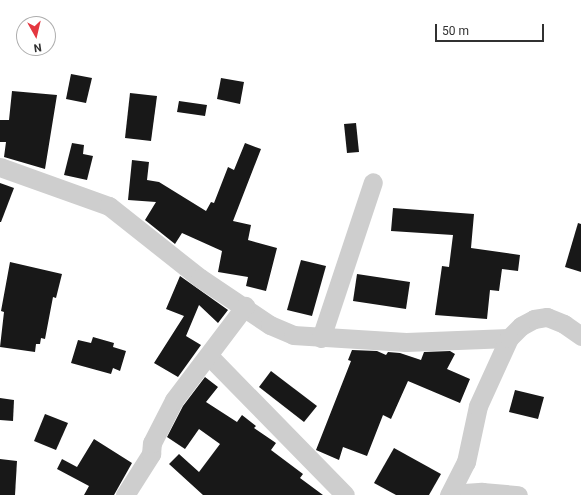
<!DOCTYPE html>
<style>
body{margin:0}
#map{position:relative;width:581px;height:495px;overflow:hidden;background:#fff;font-family:Roboto,sans-serif}
div>[style]{position:absolute}
[style*='--x']{left:calc(var(--x)*1px);top:calc(var(--y)*1px);width:calc(var(--w)*1px);rotate:calc(var(--a)*1deg)}
.building>*{inset:0;background:#181818}
.minor>*{height:19px;margin:-9.5px;padding:0 9.5px;transform-origin:9.5px;border-radius:9.5px;background:#cecece}
span{translate:-50% -50%;white-space:nowrap;text-align:center;line-height:1.15;-webkit-text-stroke:4px #fff;paint-order:stroke}
.north{position:absolute;left:16px;top:16px;width:40px;height:40px;box-sizing:border-box;background:#fff;border:1px solid #adadad;border-radius:50%;rotate:172deg;font-size:11px;font-weight:700;line-height:16px;text-align:center;color:#313131}
.north::after{content:'';display:block;margin:auto;width:14px;height:18px;background:#e43740;clip-path:polygon(50% 0,100% 100%,50% 72%,0 100%)}
.scale{position:absolute;left:435px;top:24px;width:109px;height:18px;box-sizing:border-box;border:2px solid #313131;border-top:0;padding-left:5px;font-size:12px;line-height:14px;white-space:nowrap;color:#313131;-webkit-text-stroke:3px #fff;paint-order:stroke}
</style>
<div id="map">
<div class="building">
<i style="clip-path:polygon(71px 74px,92px 78px,86px 103px,66px 99px)"></i>
<i style="clip-path:polygon(221px 78px,244px 82px,240px 104px,217px 99px)"></i>
<i style="clip-path:polygon(12px 91px,57px 95px,45px 169px,4px 157px,6px 142px,0 142px,0 120px,9px 120px)"></i>
<i style="clip-path:polygon(130px 93px,157px 96px,151px 141px,125px 138px)"></i>
<i style="clip-path:polygon(179px 101px,207px 105px,205px 116px,177px 112px)"></i>
<i style="clip-path:polygon(356px 123px,359px 152px,347px 153px,344px 124px)"></i>
<i style="clip-path:polygon(72px 143px,84px 145px,83px 154px,93px 156px,87px 180px,64px 175px)"></i>
<i style="clip-path:polygon(245px 143px,261px 149px,233px 221px,251px 225px,248px 240px,277px 248px,266px 291px,246px 286px,248px 277px,218px 272px,222px 251px,182px 233px,175px 244px,145px 220px,156px 202px,128px 200px,132px 160px,149px 162px,147px 180px,159px 182px,206px 211px,211px 202px,214px 203px,228px 167px,234px 170px)"></i>
<i style="clip-path:polygon(0 183px,14px 188px,1px 222px,0 222px)"></i>
<i style="clip-path:polygon(393px 208px,474px 214px,471px 248px,520px 255px,518px 271px,502px 269px,499px 291px,490px 290px,487px 319px,435px 315px,442px 266px,449px 267px,453px 235px,391px 231px)"></i>
<i style="clip-path:polygon(578px 223px,581px 224px,581px 272px,565px 267px)"></i>
<i style="clip-path:polygon(301px 260px,326px 266px,312px 316px,287px 310px)"></i>
<i style="clip-path:polygon(10px 262px,62px 274px,56px 298px,53px 297px,45px 339px,41px 338px,40px 344px,36px 344px,35px 352px,0 347px,4px 312px,1px 311px)"></i>
<i style="clip-path:polygon(357px 274px,410px 282px,406px 309px,353px 301px)"></i>
<i style="clip-path:polygon(180px 276px,228px 310px,218px 323px,199px 305px,186px 336px,201px 345px,178px 377px,154px 363px,184px 316px,166px 309px)"></i>
<i style="clip-path:polygon(93px 337px,114px 343px,113px 347px,126px 351px,120px 371px,113px 368px,111px 374px,71px 363px,78px 340px,91px 343px)"></i>
<i style="clip-path:polygon(352px 350px,377px 351px,386px 355px,388px 352px,400px 353px,421px 360px,424px 352px,450px 351px,455px 354px,447px 369px,470px 379px,460px 403px,408px 381px,391px 419px,383px 415px,367px 456px,343px 447px,339px 460px,316px 450px,351px 361px,348px 360px)"></i>
<i style="clip-path:polygon(271px 371px,317px 406px,304px 422px,259px 387px)"></i>
<i style="clip-path:polygon(205px 377px,218px 387px,206px 402px,237px 422px,242px 415px,256px 426px,254px 428px,276px 443px,271px 450px,303px 474px,300px 478px,323px 495px,203px 495px,169px 464px,179px 454px,199px 472px,220px 444px,199px 429px,185px 449px,167px 437px,183px 406px)"></i>
<i style="clip-path:polygon(515px 390px,544px 397px,538px 419px,509px 412px)"></i>
<i style="clip-path:polygon(0 398px,14px 400px,13px 421px,0 420px)"></i>
<i style="clip-path:polygon(45px 414px,68px 423px,56px 450px,34px 441px)"></i>
<i style="clip-path:polygon(94px 439px,132px 463px,114px 495px,84px 495px,89px 486px,57px 469px,62px 459px,77px 467px)"></i>
<i style="clip-path:polygon(394px 448px,441px 474px,429px 495px,396px 495px,374px 483px)"></i>
<i style="clip-path:polygon(0 459px,17px 461px,15px 495px,0 495px)"></i>
</div>
<div class="minor">
<i style="--x:0;--y:167;--w:116;--a:19.7"></i>
<i style="--x:109;--y:206;--w:116;--a:38.4"></i>
<i style="--x:200;--y:278;--w:84;--a:33.9"></i>
<i style="--x:270;--y:325;--w:25;--a:23"></i>
<i style="--x:293;--y:335;--w:113;--a:3.5"></i>
<i style="--x:406;--y:342;--w:103;--a:-2.2"></i>
<i style="--x:321;--y:338;--w:164;--a:-71.6"></i>
<i style="--x:209;--y:356;--w:194;--a:45.6"></i>
<i style="--x:450;--y:494;--w:32;--a:-4"></i>
<i style="--x:482;--y:492;--w:36;--a:5"></i>
<i style="--x:125;--y:495;--w:49;--a:-57.6"></i>
<i style="--x:151;--y:454;--w:11;--a:-85"></i>
<i style="--x:152;--y:443;--w:48;--a:-62.9"></i>
<i style="--x:174;--y:400;--w:118;--a:-52.9"></i>
<i style="--x:449;--y:495;--w:37;--a:-63"></i>
<i style="--x:466;--y:462;--w:57;--a:-77.9"></i>
<i style="--x:478;--y:406;--w:75;--a:-65.5"></i>
<i style="--x:509;--y:338;--w:17;--a:-45"></i>
<i style="--x:521;--y:326;--w:15;--a:-28"></i>
<i style="--x:534;--y:319;--w:13;--a:-9"></i>
<i style="--x:547;--y:317;--w:18;--a:22"></i>
<i style="--x:564;--y:324;--w:21;--a:35"></i>
</div>
<div class="north">N</div>
<div class="scale">50 m</div>
</div>
